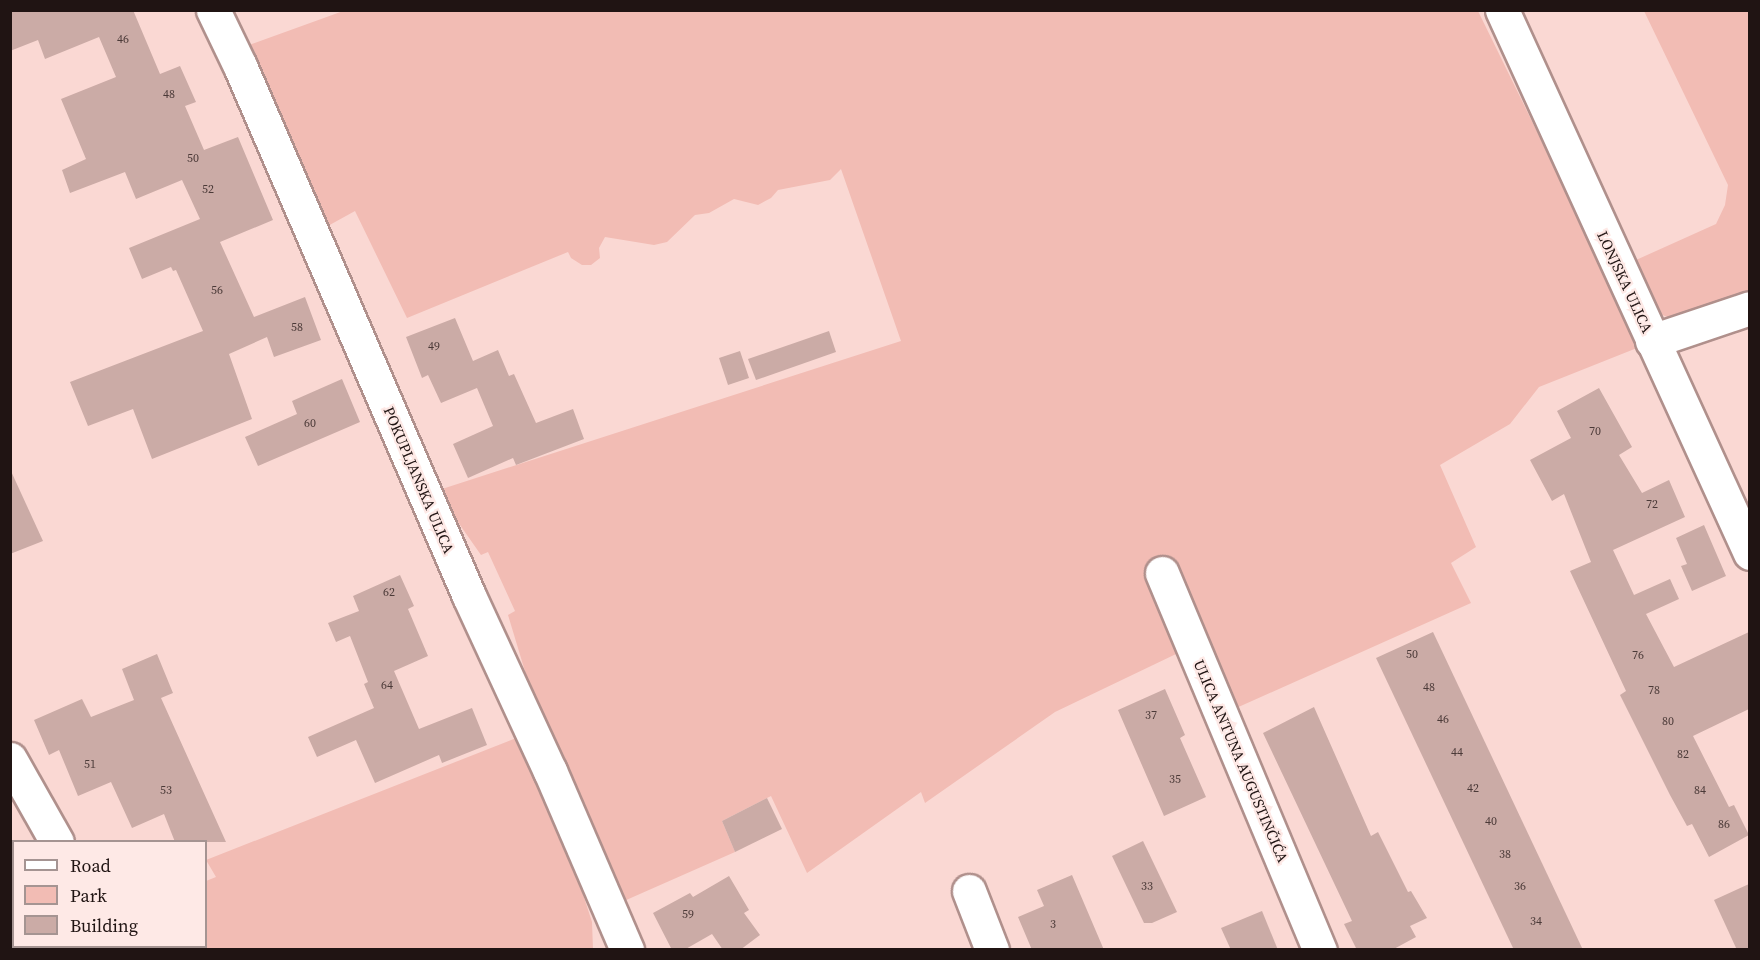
<!DOCTYPE html>
<meta charset="utf-8">
<style>
body{margin:0}
#map{position:relative;width:1760px;height:960px;overflow:hidden;background:#fad8d3;font-family:"Source Serif 4",serif}
div>[style]{position:absolute}
[style*='--x']{left:calc(var(--x)*1px);top:calc(var(--y)*1px);width:calc(var(--w)*1px);rotate:calc(var(--a)*1deg)}
.green>*{inset:0;background:#f2bcb4}
.building>*{inset:0;background:#cbaba6}
.roads{filter:drop-shadow(2px 0 #b0908c) drop-shadow(-2px 0 #b0908c) drop-shadow(0 2px #b0908c) drop-shadow(0 -2px #b0908c)}
.minor>*{height:33px;margin:-16.5px;padding:0 16.5px;transform-origin:16.5px;border-radius:16.5px;background:#fff}
span{translate:-50% -50%;white-space:nowrap;text-align:center;line-height:1.15;-webkit-text-stroke:4.5px #fee9e6;paint-order:stroke}
.number-label{font-size:12px;color:#4b3a38}
.number-label span{-webkit-text-stroke-width:0}
.street-label{font-size:15px;color:#201413}
.frame{position:absolute;inset:0;border:12px solid #201413;pointer-events:none}
.legend{position:absolute;left:12px;top:840px;width:195px;height:108px;box-sizing:border-box;background:#fee9e6;border:2px solid #a59492;margin:0;padding:8px 10px;list-style:none;font-size:18px;color:#201413}
.legend li{display:flex;align-items:center;gap:12px;height:30px}
.legend b{width:30px;border:2px solid #a59492}
</style>
<div id="map">
<div class="green">
<i style="clip-path:polygon(346px 10px,1478px 11px,1642px 346px,1539px 387px,1510px 424px,1440px 465px,1476px 547px,1451px 563px,1471px 603px,1234px 709px,1199px 643px,1055px 712px,925px 803px,921px 792px,807px 873px,771px 796px,722px 821px,735px 852px,624px 901px,537px 711px,508px 615px,515px 611px,488px 552px,481px 555px,446px 505px,442px 489px,901px 341px,841px 169px,830px 180px,778px 190px,771px 198px,758px 205px,734px 199px,709px 213px,695px 215px,667px 242px,654px 245px,605px 237px,599px 248px,600px 258px,591px 265px,582px 265px,571px 258px,568px 252px,407px 318px,355px 211px,326px 227px,249px 45px)"></i>
<i style="clip-path:polygon(1644px 11px,1749px 11px,1749px 292px,1674px 319px,1662px 315px,1636px 260px,1716px 224px,1725px 205px,1728px 185px)"></i>
<i style="clip-path:polygon(519px 737px,568px 848px,592px 922px,593px 949px,138px 950px,136px 947px,206px 946px,206px 881px,216px 877px,206px 860px)"></i>
</div>
<div class="building">
<i style="clip-path:polygon(10px 10px,133px 10px,160px 74px,180px 66px,196px 102px,185px 106px,204px 150px,238px 137px,273px 220px,220px 242px,254px 317px,305px 297px,321px 340px,274px 357px,267px 337px,229px 354px,252px 419px,152px 459px,133px 409px,88px 426px,70px 382px,203px 331px,176px 270px,173px 271px,171px 267px,142px 279px,129px 248px,200px 219px,182px 180px,136px 199px,125px 172px,70px 193px,62px 170px,86px 159px,61px 99px,116px 77px,99px 37px,45px 59px,38px 40px,10px 51px)"></i>
<i style="clip-path:polygon(455px 318px,473px 361px,498px 350px,509px 376px,514px 374px,536px 423px,573px 409px,584px 439px,516px 465px,513px 458px,468px 478px,453px 444px,493px 426px,477px 388px,441px 403px,428px 375px,422px 378px,406px 337px)"></i>
<i style="clip-path:polygon(829px 331px,836px 352px,756px 380px,748px 359px)"></i>
<i style="clip-path:polygon(740px 351px,749px 378px,728px 385px,719px 358px)"></i>
<i style="clip-path:polygon(342px 379px,360px 422px,258px 466px,245px 437px,297px 414px,292px 401px)"></i>
<i style="clip-path:polygon(1599px 388px,1632px 447px,1619px 455px,1642px 493px,1669px 480px,1685px 517px,1613px 550px,1634px 595px,1670px 579px,1679px 599px,1646px 614px,1674px 667px,1749px 632px,1749px 709px,1693px 736px,1729px 807px,1734px 805px,1749px 835px,1709px 857px,1692px 824px,1687px 826px,1670px 795px,1620px 695px,1626px 691px,1570px 571px,1591px 562px,1564px 494px,1552px 501px,1530px 460px,1571px 438px,1557px 411px)"></i>
<i style="clip-path:polygon(10px 469px,43px 541px,10px 554px)"></i>
<i style="clip-path:polygon(1704px 525px,1726px 576px,1692px 591px,1681px 566px,1687px 564px,1676px 538px)"></i>
<i style="clip-path:polygon(400px 575px,414px 606px,408px 609px,428px 656px,394px 671px,419px 729px,472px 708px,487px 745px,442px 763px,439px 755px,375px 783px,356px 740px,317px 757px,308px 737px,374px 708px,364px 684px,368px 682px,350px 636px,336px 642px,328px 623px,359px 611px,353px 596px)"></i>
<i style="clip-path:polygon(1433px 632px,1583px 950px,1514px 950px,1376px 658px)"></i>
<i style="clip-path:polygon(157px 654px,173px 693px,161px 698px,226px 842px,175px 842px,164px 814px,132px 828px,111px 782px,78px 796px,59px 750px,49px 755px,34px 720px,82px 699px,91px 717px,134px 700px,122px 669px)"></i>
<i style="clip-path:polygon(1165px 689px,1185px 735px,1180px 738px,1206px 797px,1164px 816px,1118px 710px)"></i>
<i style="clip-path:polygon(1314px 707px,1371px 836px,1378px 832px,1408px 892px,1411px 891px,1427px 918px,1410px 926px,1416px 937px,1392px 950px,1357px 950px,1344px 924px,1352px 921px,1263px 733px)"></i>
<i style="clip-path:polygon(767px 798px,782px 829px,735px 852px,722px 821px)"></i>
<i style="clip-path:polygon(1143px 841px,1177px 912px,1152px 923px,1144px 923px,1112px 856px)"></i>
<i style="clip-path:polygon(1072px 875px,1104px 950px,1032px 950px,1018px 917px,1044px 906px,1037px 890px)"></i>
<i style="clip-path:polygon(729px 876px,749px 910px,744px 913px,760px 935px,740px 950px,723px 950px,712px 934px,684px 950px,672px 950px,653px 913px,690px 893px,693px 897px)"></i>
<i style="clip-path:polygon(1749px 884px,1749px 950px,1737px 950px,1714px 900px)"></i>
<i style="clip-path:polygon(1262px 911px,1278px 950px,1231px 950px,1221px 928px)"></i>
</div>
<div class="roads">
<div class="minor">
<i style="--x:213;--y:10;--w:62;--a:64.3"></i>
<i style="--x:240;--y:66;--w:577;--a:66.63"></i>
<i style="--x:469;--y:596;--w:193;--a:65.2"></i>
<i style="--x:550;--y:771;--w:195;--a:66.7"></i>
<i style="--x:1502;--y:10;--w:597;--a:65.45"></i>
<i style="--x:1652;--y:341;--w:103;--a:-18.6"></i>
<i style="--x:1162;--y:573;--w:409;--a:67.3"></i>
<i style="--x:10;--y:759;--w:95;--a:60.5"></i>
<i style="--x:969;--y:891;--w:63;--a:68.7"></i>
<i style="--x:117;--y:946;--w:4;--a:76"></i>
</div>
</div>
<div class="number-label">
<span style="left:123px;top:40px">46</span>
<span style="left:169px;top:95px">48</span>
<span style="left:193px;top:159px">50</span>
<span style="left:208px;top:190px">52</span>
<span style="left:217px;top:291px">56</span>
<span style="left:297px;top:328px">58</span>
<span style="left:434px;top:347px">49</span>
<span style="left:310px;top:424px">60</span>
<span style="left:1595px;top:432px">70</span>
<span style="left:1652px;top:505px">72</span>
<span style="left:389px;top:593px">62</span>
<span style="left:1412px;top:655px">50</span>
<span style="left:1638px;top:656px">76</span>
<span style="left:387px;top:686px">64</span>
<span style="left:1429px;top:688px">48</span>
<span style="left:1654px;top:691px">78</span>
<span style="left:1151px;top:716px">37</span>
<span style="left:1443px;top:720px">46</span>
<span style="left:1668px;top:722px">80</span>
<span style="left:1457px;top:753px">44</span>
<span style="left:1683px;top:755px">82</span>
<span style="left:90px;top:765px">51</span>
<span style="left:1175px;top:780px">35</span>
<span style="left:1473px;top:789px">42</span>
<span style="left:166px;top:791px">53</span>
<span style="left:1700px;top:791px">84</span>
<span style="left:1491px;top:822px">40</span>
<span style="left:1724px;top:825px">86</span>
<span style="left:1505px;top:855px">38</span>
<span style="left:1147px;top:887px">33</span>
<span style="left:1520px;top:887px">36</span>
<span style="left:688px;top:915px">59</span>
<span style="left:1536px;top:922px">34</span>
<span style="left:1053px;top:925px">3</span>
</div>
<div class="street-label">
<span style="left:1625px;top:282px;rotate:65deg">LONJSKA ULICA</span>
<span style="left:419px;top:480px;rotate:67deg">POKUPLJANSKA ULICA</span>
<span style="left:1241px;top:761px;rotate:67deg">ULICA ANTUNA AUGUSTINČIĆA</span>
</div>
<div class="frame"></div>
<ul class="legend">
<li><b style="height:8px;background:#fff"></b>Road</li>
<li><b style="height:16px;background:#f2bcb4"></b>Park</li>
<li><b style="height:16px;background:#cbaba6"></b>Building</li>
</ul>
</div>
